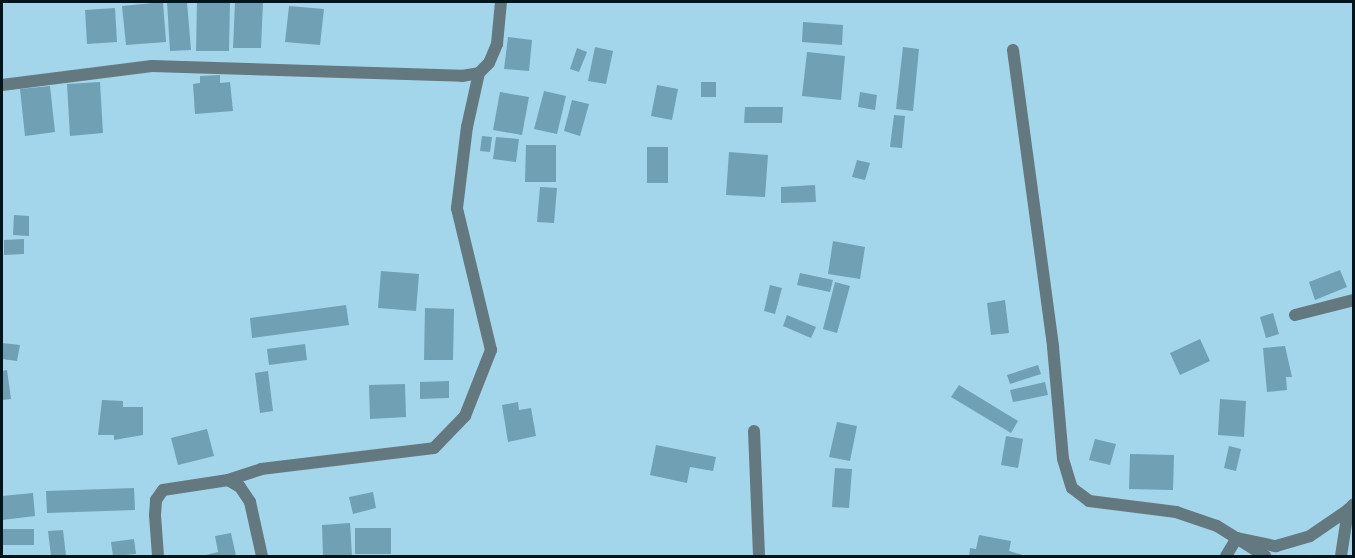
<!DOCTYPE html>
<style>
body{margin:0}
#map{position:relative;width:1355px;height:558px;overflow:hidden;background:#a4d6eb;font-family:Overpass,sans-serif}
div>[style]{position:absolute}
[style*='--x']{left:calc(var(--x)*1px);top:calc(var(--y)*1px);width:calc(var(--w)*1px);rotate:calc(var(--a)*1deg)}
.building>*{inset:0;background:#6fa0b4}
.street>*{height:12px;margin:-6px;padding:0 6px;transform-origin:6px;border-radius:6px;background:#647880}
span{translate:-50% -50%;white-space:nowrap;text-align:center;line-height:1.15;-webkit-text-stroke:6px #daf2fd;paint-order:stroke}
.frame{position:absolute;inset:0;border:3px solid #03151c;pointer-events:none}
</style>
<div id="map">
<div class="building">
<i style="clip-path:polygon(163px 2px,166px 42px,126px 45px,122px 6px)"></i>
<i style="clip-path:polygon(167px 2px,187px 2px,191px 50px,170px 51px)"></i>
<i style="clip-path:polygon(197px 2px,230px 2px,229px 51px,196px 51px)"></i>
<i style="clip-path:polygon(235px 2px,263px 2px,261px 48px,233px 48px)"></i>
<i style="clip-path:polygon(289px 6px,324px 9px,320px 45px,285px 42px)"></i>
<i style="clip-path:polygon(115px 8px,117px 42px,87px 44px,85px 10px)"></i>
<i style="clip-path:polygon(803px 22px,843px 25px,842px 45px,802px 42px)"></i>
<i style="clip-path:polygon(508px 37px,532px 40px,529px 71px,504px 69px)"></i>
<i style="clip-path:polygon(595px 47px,613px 51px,606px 84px,588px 81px)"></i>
<i style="clip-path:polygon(903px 47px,919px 49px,913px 111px,896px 109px)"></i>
<i style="clip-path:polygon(577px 48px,587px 52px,579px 72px,570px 69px)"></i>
<i style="clip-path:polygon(807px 52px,845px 56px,841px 100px,802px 96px)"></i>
<i style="clip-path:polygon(220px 75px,220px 83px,230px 82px,233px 111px,195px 114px,193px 84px,200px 83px,200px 76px)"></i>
<i style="clip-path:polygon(100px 82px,103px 133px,70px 136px,67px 84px)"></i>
<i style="clip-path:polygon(701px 82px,716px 82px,716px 97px,701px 97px)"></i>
<i style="clip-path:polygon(657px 85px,678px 89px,672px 120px,651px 116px)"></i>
<i style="clip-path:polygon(50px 86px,55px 132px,25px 136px,20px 89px)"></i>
<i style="clip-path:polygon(544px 91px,566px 96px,557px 134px,534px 129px)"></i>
<i style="clip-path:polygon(500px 92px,529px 97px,522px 135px,493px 130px)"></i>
<i style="clip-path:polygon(860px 92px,877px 95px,875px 110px,858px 107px)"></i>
<i style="clip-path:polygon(572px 100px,589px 104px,580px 136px,564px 131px)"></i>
<i style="clip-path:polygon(745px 107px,783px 107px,782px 123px,744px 123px)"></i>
<i style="clip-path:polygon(894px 115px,905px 116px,902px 148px,890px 147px)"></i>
<i style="clip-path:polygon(482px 136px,492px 137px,490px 152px,480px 151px)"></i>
<i style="clip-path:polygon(496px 137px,519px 139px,516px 162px,493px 159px)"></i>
<i style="clip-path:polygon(526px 145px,556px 145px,556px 182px,525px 182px)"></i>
<i style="clip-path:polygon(647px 147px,668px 147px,668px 183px,647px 183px)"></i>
<i style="clip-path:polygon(729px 152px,768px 155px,765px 197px,726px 195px)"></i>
<i style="clip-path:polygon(857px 160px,870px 163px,865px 180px,852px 177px)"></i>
<i style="clip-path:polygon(815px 185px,816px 202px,781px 203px,781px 187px)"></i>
<i style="clip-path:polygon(540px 187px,557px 188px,554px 223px,537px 222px)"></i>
<i style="clip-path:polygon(14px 215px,29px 216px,29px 236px,13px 235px)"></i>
<i style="clip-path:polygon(24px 239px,24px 254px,4px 255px,4px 240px)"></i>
<i style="clip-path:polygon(833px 241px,865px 247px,860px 279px,828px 274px)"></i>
<i style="clip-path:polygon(1340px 270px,1347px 287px,1315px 300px,1309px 282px)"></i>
<i style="clip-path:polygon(381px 271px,419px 274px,416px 311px,378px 308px)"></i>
<i style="clip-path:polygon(800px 273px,833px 280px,830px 292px,797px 285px)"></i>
<i style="clip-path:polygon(835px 282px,850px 286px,837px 333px,823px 329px)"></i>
<i style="clip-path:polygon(770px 285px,782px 288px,775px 314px,764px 311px)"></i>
<i style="clip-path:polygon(1005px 300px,1009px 333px,991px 335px,987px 303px)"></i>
<i style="clip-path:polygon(346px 305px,349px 325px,252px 338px,250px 318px)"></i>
<i style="clip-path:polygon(425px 308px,454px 309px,453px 360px,424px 360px)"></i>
<i style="clip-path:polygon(1273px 313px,1279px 334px,1266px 338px,1260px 317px)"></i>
<i style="clip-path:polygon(787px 315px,816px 327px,811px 338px,783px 326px)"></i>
<i style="clip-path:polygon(1200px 339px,1210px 361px,1180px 375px,1170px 353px)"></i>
<i style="clip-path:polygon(2px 343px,20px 345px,17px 361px,2px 359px)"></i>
<i style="clip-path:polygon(305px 344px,307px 360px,269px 365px,267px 349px)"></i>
<i style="clip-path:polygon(1285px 346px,1292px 377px,1286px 377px,1287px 390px,1267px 392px,1263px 348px)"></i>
<i style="clip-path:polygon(1038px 365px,1041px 374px,1010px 384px,1007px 375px)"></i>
<i style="clip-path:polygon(7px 370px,11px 399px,2px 400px,2px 371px)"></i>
<i style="clip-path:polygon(268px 371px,273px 411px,260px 413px,255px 373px)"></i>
<i style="clip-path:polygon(449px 381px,449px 398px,420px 399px,420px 382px)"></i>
<i style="clip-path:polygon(1045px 382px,1048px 395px,1013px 402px,1010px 390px)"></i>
<i style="clip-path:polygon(405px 384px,406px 417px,370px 419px,369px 385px)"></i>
<i style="clip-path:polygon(959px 385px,1018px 421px,1011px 433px,951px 397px)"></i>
<i style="clip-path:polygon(1220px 399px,1246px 401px,1244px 437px,1218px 435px)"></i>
<i style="clip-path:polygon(102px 400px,123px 401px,123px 407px,143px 407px,143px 435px,114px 440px,114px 435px,98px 435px)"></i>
<i style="clip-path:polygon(518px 402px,519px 410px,531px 408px,536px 436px,508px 442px,502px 405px)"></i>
<i style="clip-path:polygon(837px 422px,857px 426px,850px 461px,829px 457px)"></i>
<i style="clip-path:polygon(207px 429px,214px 456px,178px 465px,171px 438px)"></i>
<i style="clip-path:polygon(1006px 436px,1023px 439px,1018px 468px,1001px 465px)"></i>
<i style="clip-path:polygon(1095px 439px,1116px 444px,1110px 465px,1089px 460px)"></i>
<i style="clip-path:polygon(656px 445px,716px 457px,713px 471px,690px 467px,687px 483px,650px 475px)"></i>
<i style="clip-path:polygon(1229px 446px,1241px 449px,1236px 471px,1224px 468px)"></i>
<i style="clip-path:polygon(1130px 454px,1174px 455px,1173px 490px,1129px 489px)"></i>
<i style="clip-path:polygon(835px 468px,852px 469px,849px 508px,832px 507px)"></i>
<i style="clip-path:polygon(134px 488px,135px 510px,47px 513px,46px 491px)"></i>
<i style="clip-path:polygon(373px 492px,376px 508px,353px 514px,349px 497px)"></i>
<i style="clip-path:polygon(33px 493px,35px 516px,2px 520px,2px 496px)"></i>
<i style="clip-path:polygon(350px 523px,352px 556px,323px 556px,322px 525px)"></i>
<i style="clip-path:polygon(355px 528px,391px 528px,391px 554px,355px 554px)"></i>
<i style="clip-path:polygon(2px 529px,34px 529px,34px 545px,2px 545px)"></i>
<i style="clip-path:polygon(63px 530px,66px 556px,51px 556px,48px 531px)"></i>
<i style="clip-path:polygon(231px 533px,236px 556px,202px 556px,218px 552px,215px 536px)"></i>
<i style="clip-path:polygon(979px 535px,1011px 541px,1009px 551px,1026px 556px,969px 556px,970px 548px,976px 549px)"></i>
<i style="clip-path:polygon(134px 539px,136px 554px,113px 556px,111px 542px)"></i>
</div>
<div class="street">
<i style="--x:1013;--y:50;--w:300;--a:82.3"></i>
<i style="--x:1053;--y:347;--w:112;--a:84.9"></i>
<i style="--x:1063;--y:459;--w:30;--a:73"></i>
<i style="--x:1072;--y:488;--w:21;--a:37"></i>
<i style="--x:1089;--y:501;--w:88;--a:7.2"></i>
<i style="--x:1176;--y:512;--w:43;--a:18.9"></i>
<i style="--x:1217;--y:526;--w:57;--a:32"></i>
<i style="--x:2;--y:85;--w:151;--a:-7.2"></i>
<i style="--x:152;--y:66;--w:310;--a:1.8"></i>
<i style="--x:462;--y:76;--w:17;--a:-10"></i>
<i style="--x:479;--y:73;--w:14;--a:-45"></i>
<i style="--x:489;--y:63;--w:21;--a:-67"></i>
<i style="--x:497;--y:44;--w:42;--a:-84.6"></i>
<i style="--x:1295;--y:315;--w:61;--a:-14.3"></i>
<i style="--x:754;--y:431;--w:125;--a:87.7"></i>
<i style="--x:228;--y:480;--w:35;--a:-18"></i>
<i style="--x:261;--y:469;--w:174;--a:-6.9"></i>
<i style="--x:434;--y:448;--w:45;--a:-45.9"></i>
<i style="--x:465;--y:416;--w:71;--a:-68.5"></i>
<i style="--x:491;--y:350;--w:146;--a:-103.5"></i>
<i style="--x:457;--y:208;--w:82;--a:-83"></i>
<i style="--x:467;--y:127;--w:55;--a:-77.5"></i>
<i style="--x:158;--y:556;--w:41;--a:-94.2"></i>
<i style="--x:155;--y:515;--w:15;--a:-86"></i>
<i style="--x:156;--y:500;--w:12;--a:-55"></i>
<i style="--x:163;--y:490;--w:66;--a:-8.7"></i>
<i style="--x:228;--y:480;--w:14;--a:30"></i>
<i style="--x:240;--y:487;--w:18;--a:56"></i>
<i style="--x:250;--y:502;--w:55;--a:77.5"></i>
<i style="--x:1226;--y:556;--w:21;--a:-59"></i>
<i style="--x:1237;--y:538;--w:40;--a:12"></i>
<i style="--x:1276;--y:546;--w:35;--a:-16"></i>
<i style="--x:1310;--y:536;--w:46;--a:-34.4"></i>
<i style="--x:1341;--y:556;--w:47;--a:-81.3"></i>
<i style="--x:1348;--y:510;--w:8;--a:-45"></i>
</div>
<div class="frame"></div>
</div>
